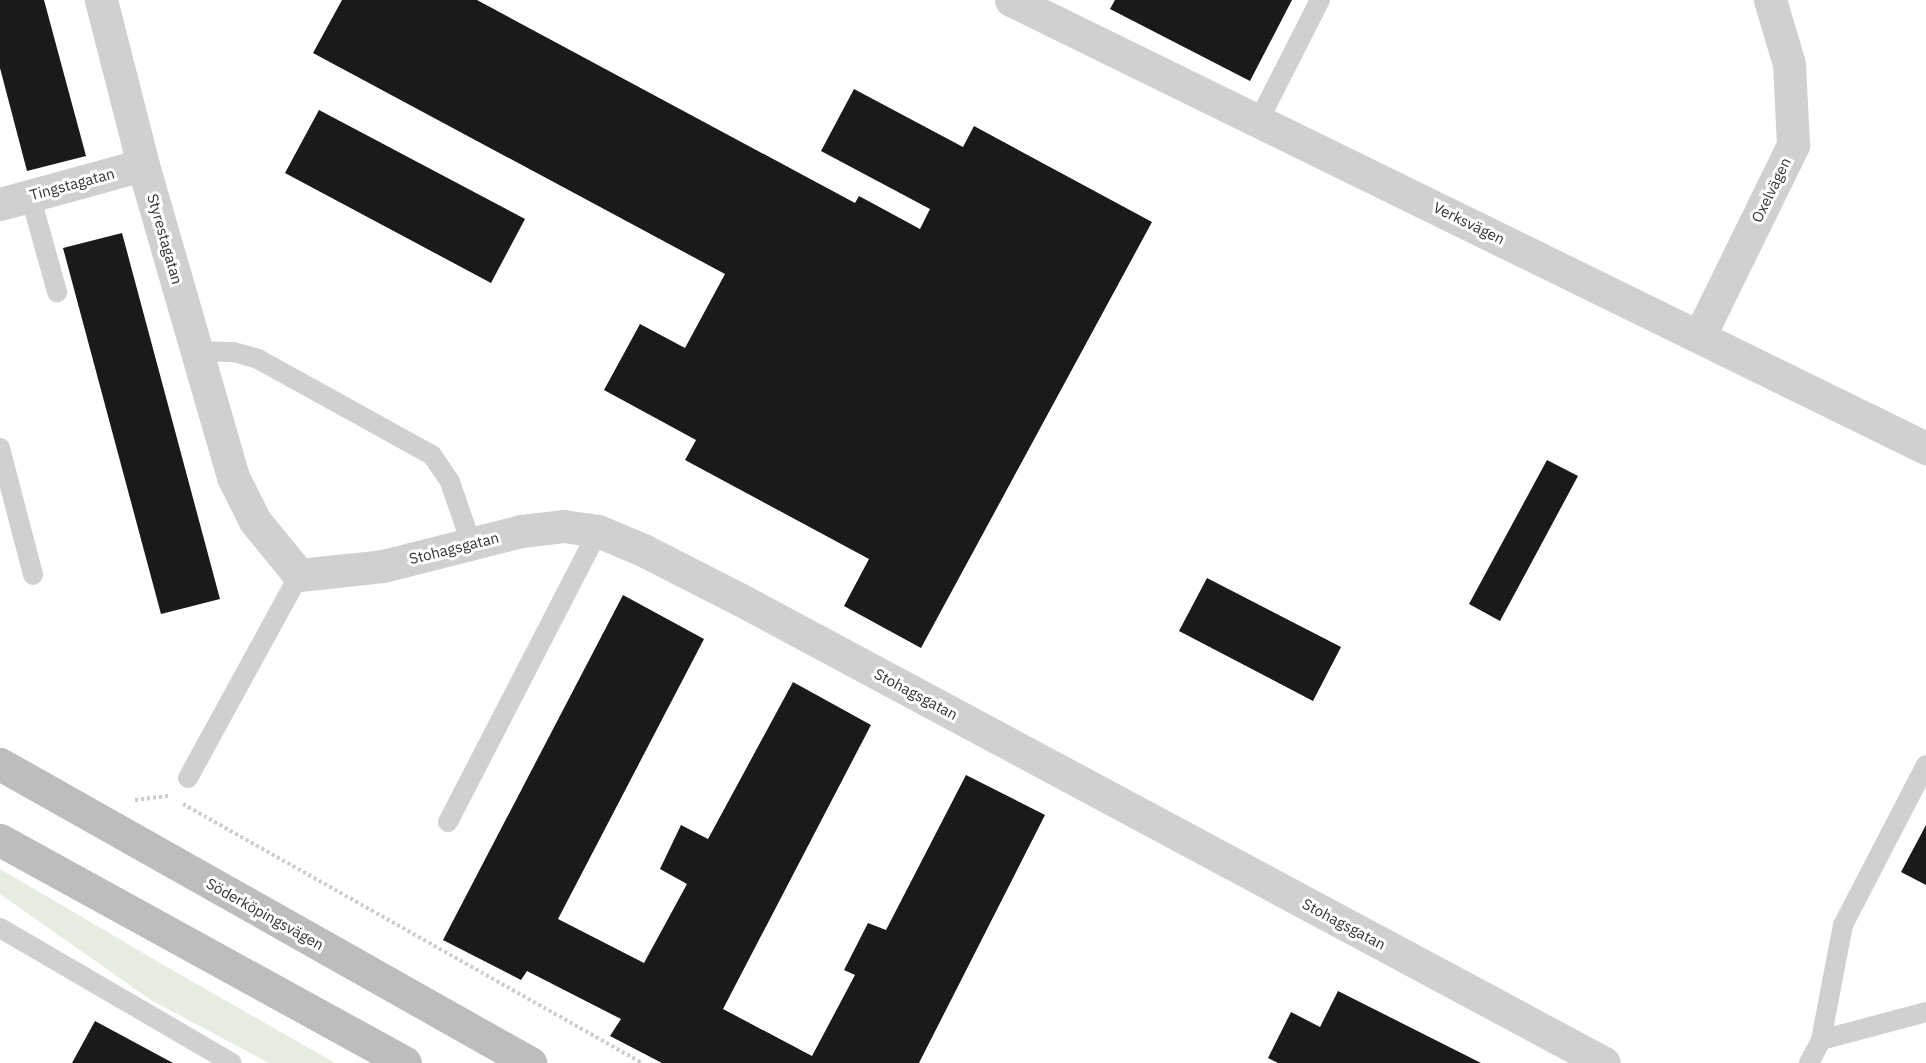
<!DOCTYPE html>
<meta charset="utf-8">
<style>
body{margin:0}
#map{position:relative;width:1926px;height:1063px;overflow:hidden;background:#fff;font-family:"IBM Plex Sans",sans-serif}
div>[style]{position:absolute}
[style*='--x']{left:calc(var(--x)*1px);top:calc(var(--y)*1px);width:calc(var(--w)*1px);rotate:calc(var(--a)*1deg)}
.green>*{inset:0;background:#e6ecdf}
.building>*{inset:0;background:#1a1a1a}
.path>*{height:4px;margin-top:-2px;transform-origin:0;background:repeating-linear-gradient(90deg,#cdcdcd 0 3px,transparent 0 6px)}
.lane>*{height:20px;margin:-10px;padding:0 10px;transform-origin:10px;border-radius:10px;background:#d0d0d0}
.street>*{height:33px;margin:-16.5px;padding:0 16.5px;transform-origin:16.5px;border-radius:16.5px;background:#d0d0d0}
.secondary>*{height:33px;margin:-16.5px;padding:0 16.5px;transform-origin:16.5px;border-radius:16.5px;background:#bdbdbd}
span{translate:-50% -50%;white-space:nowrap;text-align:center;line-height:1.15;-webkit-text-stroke:6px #fff;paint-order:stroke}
.street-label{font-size:15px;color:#333}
</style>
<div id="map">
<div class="green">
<i style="clip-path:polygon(0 869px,179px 974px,335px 1063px,269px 1063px,151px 1000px,0 894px)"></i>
</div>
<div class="building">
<i style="clip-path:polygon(0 0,44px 0,86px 156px,27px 171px,0 68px)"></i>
<i style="clip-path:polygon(342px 0,477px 0,855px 203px,859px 196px,920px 229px,930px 209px,821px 151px,854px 89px,963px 147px,974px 126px,1152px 222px,921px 648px,844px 606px,869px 559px,685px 460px,696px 440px,604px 390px,640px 324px,685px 348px,725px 274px,313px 53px)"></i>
<i style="clip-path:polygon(1115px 0,1292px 0,1250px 81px,1110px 9px)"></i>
<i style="clip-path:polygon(319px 110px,525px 219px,491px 283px,285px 173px)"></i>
<i style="clip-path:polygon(122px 233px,220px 599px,161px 614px,63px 248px)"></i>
<i style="clip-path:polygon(1547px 460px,1578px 476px,1500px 621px,1469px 604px)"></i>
<i style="clip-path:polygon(1207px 578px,1341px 647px,1313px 701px,1179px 631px)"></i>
<i style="clip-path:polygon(623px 595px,704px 639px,558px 919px,644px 963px,687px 884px,660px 869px,681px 825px,708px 839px,793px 682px,871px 725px,723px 1009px,812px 1056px,855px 975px,844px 970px,868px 923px,886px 930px,966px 775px,1045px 815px,919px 1063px,662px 1063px,610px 1036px,621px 1019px,527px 971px,521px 980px,443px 940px)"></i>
<i style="clip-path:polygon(1926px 825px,1926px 885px,1901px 872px)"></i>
<i style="clip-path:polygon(1338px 991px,1481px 1063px,1278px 1063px,1268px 1058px,1291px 1012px,1320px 1027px)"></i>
<i style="clip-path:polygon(95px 1021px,173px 1063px,72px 1063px)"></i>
</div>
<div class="path">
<i style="--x:135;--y:800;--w:34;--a:-7"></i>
<i style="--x:183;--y:804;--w:527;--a:29.43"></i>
</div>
<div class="lane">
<i style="--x:1259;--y:120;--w:135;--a:-63.1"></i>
<i style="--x:30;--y:195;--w:101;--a:74.4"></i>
<i style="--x:197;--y:351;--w:37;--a:2"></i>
<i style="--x:234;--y:352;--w:25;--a:16"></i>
<i style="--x:258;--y:359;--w:199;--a:28.9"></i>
<i style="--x:432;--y:455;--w:32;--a:56"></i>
<i style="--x:450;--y:482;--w:65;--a:71"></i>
<i style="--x:0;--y:448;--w:131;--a:75.4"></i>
<i style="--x:188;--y:778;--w:231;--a:-61.3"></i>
<i style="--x:448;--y:822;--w:327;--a:-62.7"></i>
<i style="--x:0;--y:928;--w:268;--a:30.2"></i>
<i style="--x:1821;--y:1040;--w:109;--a:-14.9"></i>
<i style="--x:1809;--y:1063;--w:26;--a:-62"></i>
<i style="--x:1821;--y:1040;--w:117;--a:-79.2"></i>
<i style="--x:1843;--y:925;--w:180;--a:-62.6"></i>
</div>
<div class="street">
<i style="--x:101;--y:0;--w:170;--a:75.7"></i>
<i style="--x:143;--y:165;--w:325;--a:73.9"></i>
<i style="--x:233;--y:477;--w:49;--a:63.4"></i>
<i style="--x:255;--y:521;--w:70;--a:50.8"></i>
<i style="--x:299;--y:575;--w:84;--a:-6.1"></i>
<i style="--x:383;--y:566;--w:142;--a:-14.2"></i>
<i style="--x:521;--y:531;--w:42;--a:-6.8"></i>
<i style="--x:563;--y:526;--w:35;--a:8"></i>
<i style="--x:598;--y:531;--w:49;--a:22.9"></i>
<i style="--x:643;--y:550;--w:110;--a:27"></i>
<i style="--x:741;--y:600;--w:979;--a:28.21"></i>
<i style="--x:1011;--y:0;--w:1019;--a:26.09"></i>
<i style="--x:0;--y:204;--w:148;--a:-15.3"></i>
<i style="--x:1700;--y:335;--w:212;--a:-63.9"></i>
<i style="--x:1793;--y:145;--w:81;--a:-92.8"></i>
<i style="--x:1789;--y:64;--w:67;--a:-106.5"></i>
</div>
<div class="secondary">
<i style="--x:0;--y:764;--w:609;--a:29.43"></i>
<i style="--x:0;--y:840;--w:462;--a:28.8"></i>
</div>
<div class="street-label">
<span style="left:72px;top:184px;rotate:-15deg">Tingstagatan</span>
<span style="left:1771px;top:190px;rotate:-64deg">Oxelvägen</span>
<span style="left:1469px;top:223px;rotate:26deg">Verksvägen</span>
<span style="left:165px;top:239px;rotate:74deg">Styrestagatan</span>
<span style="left:454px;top:548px;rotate:-14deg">Stohagsgatan</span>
<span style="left:916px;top:694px;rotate:28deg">Stohagsgatan</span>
<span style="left:265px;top:914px;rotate:29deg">Söderköpingsvägen</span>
<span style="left:1344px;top:924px;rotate:28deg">Stohagsgatan</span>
</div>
</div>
